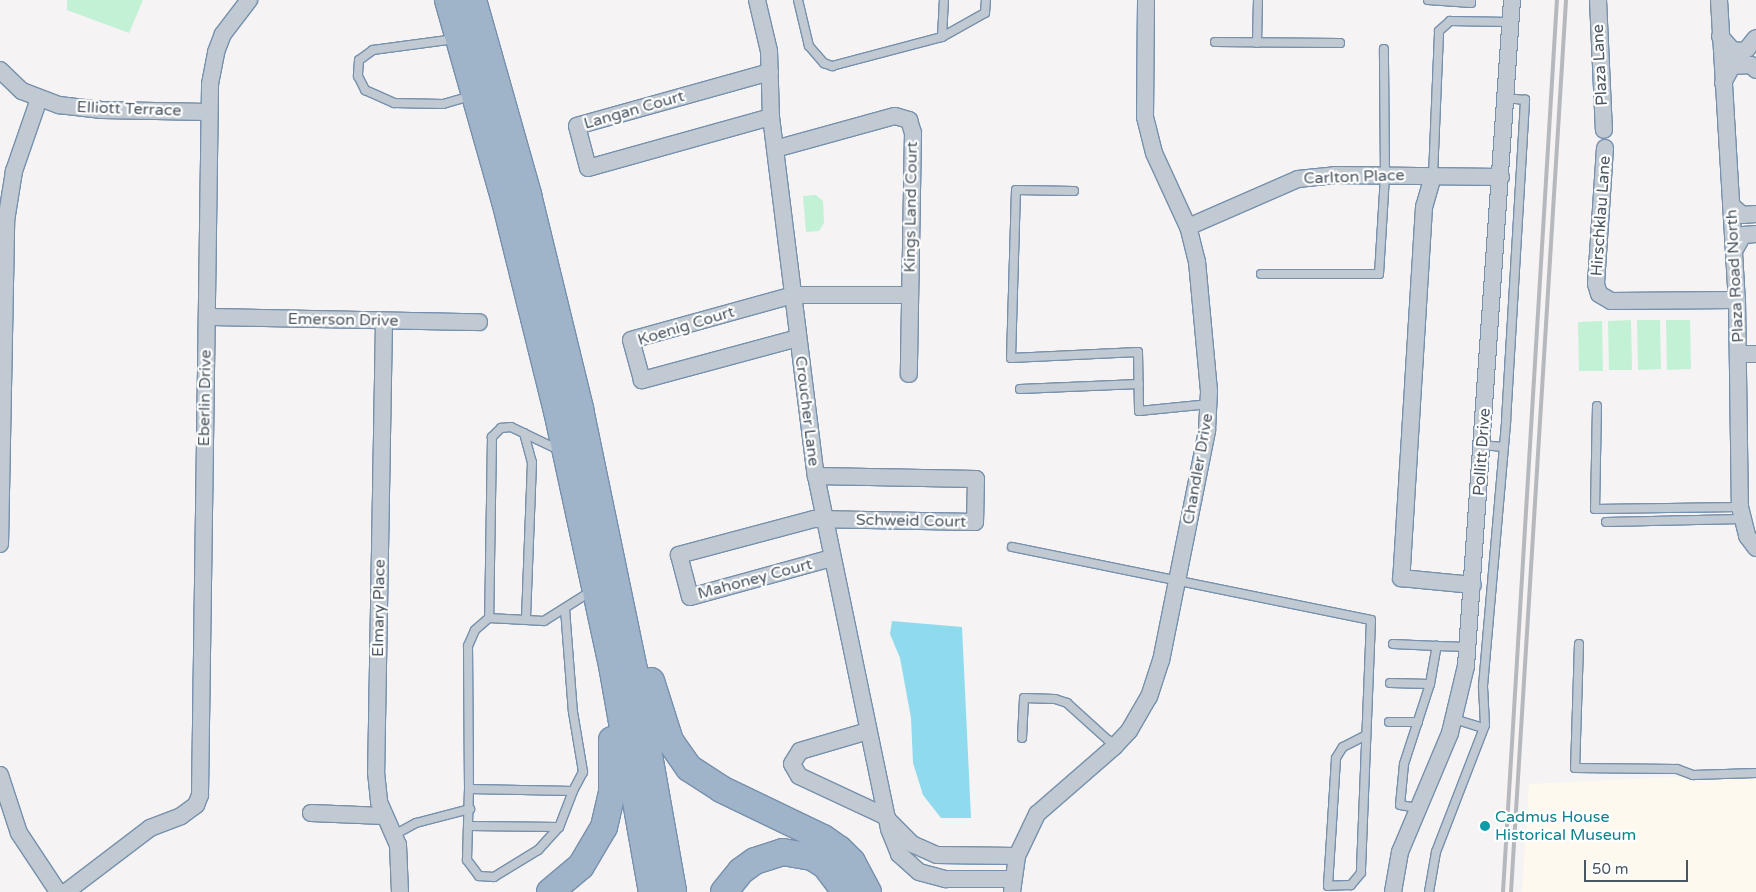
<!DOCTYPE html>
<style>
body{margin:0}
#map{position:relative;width:1756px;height:892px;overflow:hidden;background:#f5f3f3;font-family:"Varela Round",sans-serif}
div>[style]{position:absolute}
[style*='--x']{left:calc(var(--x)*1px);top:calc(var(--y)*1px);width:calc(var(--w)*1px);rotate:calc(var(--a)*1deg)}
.commercial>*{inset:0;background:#fdf9ef}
.green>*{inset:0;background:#c3f1d5}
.water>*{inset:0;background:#90daee}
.roads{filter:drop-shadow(1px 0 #7690ad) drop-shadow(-1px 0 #7690ad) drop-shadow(0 1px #7690ad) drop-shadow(0 -1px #7690ad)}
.service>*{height:8px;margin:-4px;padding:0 4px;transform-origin:4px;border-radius:4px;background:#c1cad2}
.minor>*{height:16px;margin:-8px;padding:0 8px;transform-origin:8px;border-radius:8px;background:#c1cad2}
.trunk>*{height:26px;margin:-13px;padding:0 13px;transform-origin:13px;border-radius:13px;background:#9fb4c9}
.rail>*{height:4px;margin:-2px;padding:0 2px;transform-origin:2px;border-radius:2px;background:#b5b8bd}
.dots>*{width:14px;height:14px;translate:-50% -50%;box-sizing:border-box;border:2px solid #fff;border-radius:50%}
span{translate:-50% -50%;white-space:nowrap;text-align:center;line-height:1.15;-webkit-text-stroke:4.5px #fff;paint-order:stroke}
.street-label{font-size:16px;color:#4a5661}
.culture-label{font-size:16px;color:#0d838f}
.left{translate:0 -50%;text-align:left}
.scale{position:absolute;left:1584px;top:860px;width:104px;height:22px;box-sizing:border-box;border:2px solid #4a5661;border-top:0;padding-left:6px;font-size:15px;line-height:18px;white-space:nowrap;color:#4a5661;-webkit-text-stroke:4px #fff;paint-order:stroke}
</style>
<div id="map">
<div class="commercial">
<i style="clip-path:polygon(1756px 773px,1756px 892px,1522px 892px,1529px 784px)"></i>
</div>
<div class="green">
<i style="clip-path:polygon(67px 0,143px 0,129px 33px,67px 10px)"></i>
<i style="clip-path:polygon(816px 195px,823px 201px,824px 223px,819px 231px,806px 232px,803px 196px)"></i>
<i style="clip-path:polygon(1631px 320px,1632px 370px,1609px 370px,1608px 321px)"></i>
<i style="clip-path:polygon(1637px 320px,1660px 320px,1661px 369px,1638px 370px)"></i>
<i style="clip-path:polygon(1666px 320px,1690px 320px,1691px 369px,1667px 370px)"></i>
<i style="clip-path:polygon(1602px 321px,1603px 371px,1579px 371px,1578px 322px)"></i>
</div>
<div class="water">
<i style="clip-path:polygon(892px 621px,962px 627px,971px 818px,941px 818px,923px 795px,913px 763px,911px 718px,900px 658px,890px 634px)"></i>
</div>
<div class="roads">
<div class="service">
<i style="--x:798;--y:0;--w:47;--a:76.6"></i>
<i style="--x:809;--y:46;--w:23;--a:49"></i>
<i style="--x:824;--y:63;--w:9;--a:21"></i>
<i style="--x:832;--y:66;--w:114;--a:-14.8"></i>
<i style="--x:942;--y:37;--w:49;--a:-29.2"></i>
<i style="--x:985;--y:13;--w:13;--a:-86"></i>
<i style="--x:1428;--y:0;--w:43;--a:4"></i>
<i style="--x:1471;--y:3;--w:3;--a:-90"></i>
<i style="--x:942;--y:37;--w:37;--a:-87"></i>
<i style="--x:455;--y:39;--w:83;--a:172.4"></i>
<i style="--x:373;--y:50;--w:17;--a:144"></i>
<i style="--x:359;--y:60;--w:16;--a:94"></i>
<i style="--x:358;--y:76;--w:16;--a:63"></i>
<i style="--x:365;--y:90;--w:32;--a:24"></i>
<i style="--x:394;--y:103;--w:49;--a:1.2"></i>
<i style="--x:443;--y:104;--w:29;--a:-16"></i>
<i style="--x:1215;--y:42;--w:125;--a:0.5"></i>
<i style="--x:1257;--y:43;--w:43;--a:-88.7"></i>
<i style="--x:1433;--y:176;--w:145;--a:-87.6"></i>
<i style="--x:1439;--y:31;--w:15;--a:-42"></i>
<i style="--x:1450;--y:21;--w:60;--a:1"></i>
<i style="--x:1074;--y:191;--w:58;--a:-179"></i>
<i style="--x:1016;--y:190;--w:168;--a:91.7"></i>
<i style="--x:1011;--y:358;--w:127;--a:-2.7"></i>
<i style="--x:1138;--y:352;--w:59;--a:89"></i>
<i style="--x:1139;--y:411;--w:71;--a:-5.6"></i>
<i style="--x:1261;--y:274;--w:118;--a:0"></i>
<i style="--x:1379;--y:274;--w:99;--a:-86.5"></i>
<i style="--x:1385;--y:175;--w:126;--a:-90.5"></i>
<i style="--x:1020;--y:389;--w:119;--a:-2.4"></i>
<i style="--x:1597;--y:406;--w:103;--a:91.1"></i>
<i style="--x:1595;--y:509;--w:145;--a:-0.8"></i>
<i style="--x:524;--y:433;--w:30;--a:75"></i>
<i style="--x:532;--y:462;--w:158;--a:92.2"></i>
<i style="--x:1482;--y:445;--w:21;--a:5"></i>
<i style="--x:559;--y:450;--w:53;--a:-154.4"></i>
<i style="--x:511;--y:427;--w:10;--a:174"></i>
<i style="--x:501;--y:428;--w:13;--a:135"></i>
<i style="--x:492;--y:437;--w:181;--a:90.9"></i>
<i style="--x:489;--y:618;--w:55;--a:3.1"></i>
<i style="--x:544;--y:621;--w:54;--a:-32.2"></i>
<i style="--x:1606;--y:522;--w:136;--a:-1.3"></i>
<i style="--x:1012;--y:547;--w:366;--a:11.5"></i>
<i style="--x:1371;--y:620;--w:253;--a:92.3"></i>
<i style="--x:1361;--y:873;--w:16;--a:130"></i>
<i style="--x:1351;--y:885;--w:23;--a:178"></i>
<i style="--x:1328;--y:886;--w:128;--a:-86.4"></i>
<i style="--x:1336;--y:758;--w:13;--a:-58"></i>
<i style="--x:1343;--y:747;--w:25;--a:-27"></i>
<i style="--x:565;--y:609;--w:103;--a:85.6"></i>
<i style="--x:573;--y:712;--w:61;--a:80.5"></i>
<i style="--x:583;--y:772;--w:21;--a:118"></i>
<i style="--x:1393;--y:644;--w:44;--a:2.6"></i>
<i style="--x:1579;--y:644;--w:124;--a:91.8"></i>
<i style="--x:1575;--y:768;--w:102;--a:0.6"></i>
<i style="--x:1677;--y:769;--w:17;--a:21"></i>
<i style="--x:1693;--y:775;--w:63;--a:-1.8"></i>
<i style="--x:1390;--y:683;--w:40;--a:1.4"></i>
<i style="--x:1454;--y:719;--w:31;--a:17"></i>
<i style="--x:1389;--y:722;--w:29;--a:0"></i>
<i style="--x:1022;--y:738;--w:40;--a:-87.1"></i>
<i style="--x:1024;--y:698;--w:31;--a:2"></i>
<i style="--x:1055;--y:699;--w:13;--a:18"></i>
<i style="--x:1067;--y:703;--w:55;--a:42.1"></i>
<i style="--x:1108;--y:740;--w:11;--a:22"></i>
<i style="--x:469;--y:789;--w:104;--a:1.1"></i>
<i style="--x:573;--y:791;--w:39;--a:111"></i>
<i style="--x:559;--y:827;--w:31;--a:132"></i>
<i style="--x:538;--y:850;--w:52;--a:148.5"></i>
<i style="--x:494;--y:877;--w:15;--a:-176"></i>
<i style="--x:479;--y:876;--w:20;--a:-127"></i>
<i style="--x:467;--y:860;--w:71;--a:-88.4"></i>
<i style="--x:469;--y:789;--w:143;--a:-90.4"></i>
<i style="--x:468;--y:646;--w:17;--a:-66"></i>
<i style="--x:475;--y:630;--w:18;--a:-41"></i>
<i style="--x:1417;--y:808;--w:17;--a:-170"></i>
<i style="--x:1400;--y:805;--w:41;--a:-84.4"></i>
<i style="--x:1404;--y:764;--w:84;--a:-72"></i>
<i style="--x:1430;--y:684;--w:39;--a:-80"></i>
<i style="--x:1437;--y:646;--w:31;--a:2"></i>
<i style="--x:470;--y:826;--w:89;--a:0.6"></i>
<i style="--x:394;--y:835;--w:25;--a:-29"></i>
<i style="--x:416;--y:823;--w:56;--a:-14.5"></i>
<i style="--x:1429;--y:892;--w:41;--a:-80.1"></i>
<i style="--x:1436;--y:852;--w:136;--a:-68.9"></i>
<i style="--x:1485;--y:725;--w:39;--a:-93"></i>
<i style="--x:1483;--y:686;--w:266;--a:-85"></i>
<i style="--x:1506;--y:421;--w:322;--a:-86.6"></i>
<i style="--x:1525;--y:100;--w:19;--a:-174"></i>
</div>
<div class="minor">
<i style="--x:757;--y:0;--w:52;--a:76.8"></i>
<i style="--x:769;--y:51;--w:66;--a:88.3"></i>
<i style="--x:771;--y:117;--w:362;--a:82.9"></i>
<i style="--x:816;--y:476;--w:360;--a:78.3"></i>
<i style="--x:889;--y:829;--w:27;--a:68"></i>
<i style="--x:899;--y:854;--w:27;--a:42"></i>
<i style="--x:919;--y:872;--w:28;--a:15"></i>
<i style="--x:946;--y:879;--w:67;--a:0"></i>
<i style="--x:1598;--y:0;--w:130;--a:87.4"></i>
<i style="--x:1719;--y:0;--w:301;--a:86.6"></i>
<i style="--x:1737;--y:300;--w:207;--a:89.2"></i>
<i style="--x:1740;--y:507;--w:30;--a:76"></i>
<i style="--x:1747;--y:536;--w:15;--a:53"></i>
<i style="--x:1720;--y:36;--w:18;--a:49"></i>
<i style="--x:1732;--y:50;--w:9;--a:6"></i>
<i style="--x:1741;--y:51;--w:6;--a:-18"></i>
<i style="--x:1747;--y:49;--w:14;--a:-51"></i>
<i style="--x:0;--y:70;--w:30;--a:44"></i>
<i style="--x:22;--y:91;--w:40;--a:21"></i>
<i style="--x:59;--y:105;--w:43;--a:6.6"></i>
<i style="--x:102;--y:110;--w:107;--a:1.1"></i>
<i style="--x:770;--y:72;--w:200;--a:164.4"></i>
<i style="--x:577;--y:126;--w:43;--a:75.3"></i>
<i style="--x:588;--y:168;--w:190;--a:-15.6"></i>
<i style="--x:1723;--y:83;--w:19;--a:-62"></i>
<i style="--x:1732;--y:66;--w:19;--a:-3"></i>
<i style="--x:1751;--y:65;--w:7;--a:45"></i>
<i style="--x:1605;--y:148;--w:136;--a:93.8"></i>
<i style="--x:1596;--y:284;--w:10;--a:73"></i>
<i style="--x:1599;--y:294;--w:14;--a:30"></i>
<i style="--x:1611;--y:301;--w:126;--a:-0.5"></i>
<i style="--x:775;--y:149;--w:124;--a:-15.4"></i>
<i style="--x:895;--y:116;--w:15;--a:16"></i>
<i style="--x:909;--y:120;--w:14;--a:73"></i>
<i style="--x:913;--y:133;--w:241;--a:91"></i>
<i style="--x:1433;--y:176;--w:32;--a:106"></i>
<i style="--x:1424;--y:207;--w:372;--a:93.5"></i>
<i style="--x:1401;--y:578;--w:72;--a:5.6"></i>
<i style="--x:1731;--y:205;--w:15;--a:42"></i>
<i style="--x:1742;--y:215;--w:14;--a:-4"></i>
<i style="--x:1188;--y:227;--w:120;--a:-23.6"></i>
<i style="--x:1298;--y:179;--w:37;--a:-6"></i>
<i style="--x:1335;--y:175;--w:166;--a:0.7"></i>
<i style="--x:1734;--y:251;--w:18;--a:-61"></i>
<i style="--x:1743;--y:235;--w:13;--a:-4"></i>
<i style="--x:207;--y:317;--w:272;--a:1.1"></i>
<i style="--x:384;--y:321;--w:451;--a:91"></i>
<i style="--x:376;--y:772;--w:30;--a:84"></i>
<i style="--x:379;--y:802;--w:47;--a:66.2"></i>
<i style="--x:398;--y:845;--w:47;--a:87.6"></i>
<i style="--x:798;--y:338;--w:162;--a:164.9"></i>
<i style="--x:642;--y:380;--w:41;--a:-105.4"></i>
<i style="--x:631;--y:340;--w:168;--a:-15.5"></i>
<i style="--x:793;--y:295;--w:117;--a:0"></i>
<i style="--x:1738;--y:354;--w:18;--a:0"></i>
<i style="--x:816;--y:476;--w:160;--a:1.1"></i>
<i style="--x:976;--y:479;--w:43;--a:91.3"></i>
<i style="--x:975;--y:522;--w:161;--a:-178.9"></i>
<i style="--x:814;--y:519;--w:140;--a:165.1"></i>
<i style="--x:679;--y:555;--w:43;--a:75.3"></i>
<i style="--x:690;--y:597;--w:147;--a:-15.4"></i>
<i style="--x:0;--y:544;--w:323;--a:-88.9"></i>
<i style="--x:6;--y:221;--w:51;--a:-80.9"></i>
<i style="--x:14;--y:171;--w:76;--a:-70.9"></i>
<i style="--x:868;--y:731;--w:71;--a:163.6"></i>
<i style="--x:800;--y:751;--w:15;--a:122"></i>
<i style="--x:792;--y:764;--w:14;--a:60"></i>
<i style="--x:799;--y:776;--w:97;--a:25"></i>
<i style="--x:0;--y:775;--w:61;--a:71.9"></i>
<i style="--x:19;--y:833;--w:71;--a:56.5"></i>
<i style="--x:311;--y:813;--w:73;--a:2.4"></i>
<i style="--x:889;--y:821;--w:33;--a:45"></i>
<i style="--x:912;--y:844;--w:27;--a:24"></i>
<i style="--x:937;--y:855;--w:80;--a:0.7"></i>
<i style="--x:66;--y:892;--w:106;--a:-37.3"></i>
<i style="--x:150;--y:828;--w:33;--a:-21"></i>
<i style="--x:181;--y:816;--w:19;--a:-36"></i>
<i style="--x:196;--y:805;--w:11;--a:-68"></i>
<i style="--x:200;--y:795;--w:711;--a:-89.19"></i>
<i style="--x:210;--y:84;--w:33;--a:-79"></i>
<i style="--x:216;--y:52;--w:19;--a:-69"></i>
<i style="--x:223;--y:34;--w:43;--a:-52.6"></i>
<i style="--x:1012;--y:892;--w:36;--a:-82"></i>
<i style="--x:1017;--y:856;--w:47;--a:-64.5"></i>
<i style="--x:1037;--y:814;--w:102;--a:-41"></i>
<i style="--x:1114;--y:747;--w:22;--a:-47"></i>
<i style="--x:1129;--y:731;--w:39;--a:-60"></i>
<i style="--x:1149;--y:697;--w:38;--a:-72"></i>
<i style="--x:1161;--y:661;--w:236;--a:-78.7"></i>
<i style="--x:1207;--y:430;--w:39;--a:-87"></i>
<i style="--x:1209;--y:391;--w:130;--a:-95.3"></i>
<i style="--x:1197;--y:262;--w:36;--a:-104"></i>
<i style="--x:1188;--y:227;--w:81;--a:-114.7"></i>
<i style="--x:1154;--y:153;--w:37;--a:-104"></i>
<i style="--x:1145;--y:117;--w:117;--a:-89.5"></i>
<i style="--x:1393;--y:892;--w:41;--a:-80.1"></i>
<i style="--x:1400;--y:852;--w:129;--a:-67.2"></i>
<i style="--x:1450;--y:733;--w:69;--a:-76.6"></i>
<i style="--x:1466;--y:666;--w:668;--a:-86.05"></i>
</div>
<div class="trunk">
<i style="--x:448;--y:0;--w:209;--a:74.2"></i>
<i style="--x:505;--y:201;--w:216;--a:76.1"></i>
<i style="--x:557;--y:411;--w:266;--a:77.8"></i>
<i style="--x:613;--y:671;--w:224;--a:80"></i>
<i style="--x:473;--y:0;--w:203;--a:74.2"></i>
<i style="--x:528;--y:195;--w:220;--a:76.3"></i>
<i style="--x:580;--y:409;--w:267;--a:78.3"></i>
<i style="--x:634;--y:670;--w:225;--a:80"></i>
<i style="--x:651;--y:681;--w:63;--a:72.4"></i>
<i style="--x:670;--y:741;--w:33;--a:55"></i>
<i style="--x:689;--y:768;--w:38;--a:33"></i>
<i style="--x:721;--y:789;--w:113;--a:25.7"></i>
<i style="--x:823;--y:838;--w:19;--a:35"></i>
<i style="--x:839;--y:849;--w:18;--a:45"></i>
<i style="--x:852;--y:862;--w:34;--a:62"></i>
<i style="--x:550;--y:892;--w:40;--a:-40"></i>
<i style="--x:581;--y:866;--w:45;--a:-59.5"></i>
<i style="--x:604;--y:827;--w:35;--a:-77"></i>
<i style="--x:612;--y:793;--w:53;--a:-90"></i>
<i style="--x:724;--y:892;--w:27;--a:-51"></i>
<i style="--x:741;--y:871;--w:17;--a:-36"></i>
<i style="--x:755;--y:861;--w:29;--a:-18"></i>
<i style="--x:783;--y:852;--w:29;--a:10"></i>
<i style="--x:812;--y:857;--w:15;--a:32"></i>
<i style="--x:825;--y:865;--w:34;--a:53"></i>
</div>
</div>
<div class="rail">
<i style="--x:1503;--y:892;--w:894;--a:-86.54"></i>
<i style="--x:1511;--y:892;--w:894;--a:-86.47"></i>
</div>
<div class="dots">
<i style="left:1485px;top:826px;background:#0f9aa8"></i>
</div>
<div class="street-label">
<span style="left:1600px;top:65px;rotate:-93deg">Plaza Lane</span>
<span style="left:129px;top:109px;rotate:2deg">Elliott Terrace</span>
<span style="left:634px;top:110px;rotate:-16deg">Langan Court</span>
<span style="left:1354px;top:177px;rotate:-2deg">Carlton Place</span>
<span style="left:911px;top:207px;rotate:-89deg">Kings Land Court</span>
<span style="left:1601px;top:216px;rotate:-86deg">Hirschklau Lane</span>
<span style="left:1735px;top:276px;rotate:-93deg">Plaza Road North</span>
<span style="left:343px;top:320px;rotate:1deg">Emerson Drive</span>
<span style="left:686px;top:326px;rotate:-17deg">Koenig Court</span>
<span style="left:205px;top:398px;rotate:-89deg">Eberlin Drive</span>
<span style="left:807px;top:411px;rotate:83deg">Croucher Lane</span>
<span style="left:1482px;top:452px;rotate:-86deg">Pollitt Drive</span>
<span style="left:1198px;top:469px;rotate:-80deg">Chandler Drive</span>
<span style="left:911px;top:521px;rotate:1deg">Schweid Court</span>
<span style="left:755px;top:579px;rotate:-15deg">Mahoney Court</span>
<span style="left:379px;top:608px;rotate:-89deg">Elmary Place</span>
</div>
<div class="culture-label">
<span class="left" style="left:1495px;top:826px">Cadmus House<br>Historical Museum</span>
</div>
<div class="scale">50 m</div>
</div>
